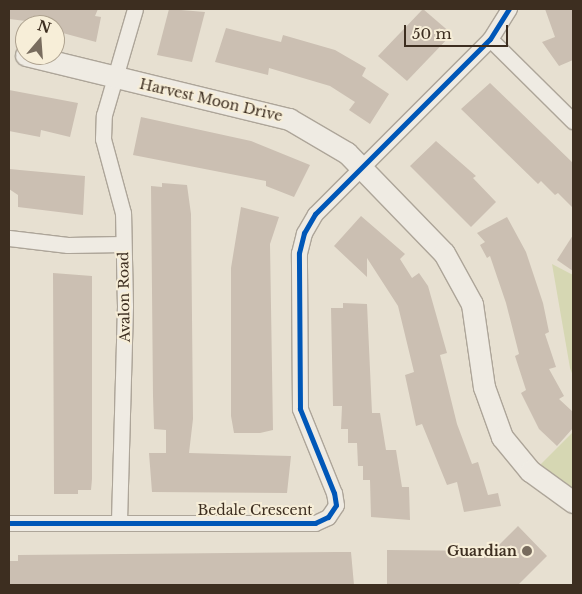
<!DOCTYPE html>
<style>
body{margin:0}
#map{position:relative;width:582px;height:594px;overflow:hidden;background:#e7e0d1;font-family:"Libre Baskerville",serif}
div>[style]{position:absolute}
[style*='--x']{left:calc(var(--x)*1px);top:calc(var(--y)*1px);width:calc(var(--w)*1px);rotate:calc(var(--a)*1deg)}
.green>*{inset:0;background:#d6d7b3}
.building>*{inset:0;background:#cbbfb2}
.roads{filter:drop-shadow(1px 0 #ada599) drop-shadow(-1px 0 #ada599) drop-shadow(0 1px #ada599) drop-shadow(0 -1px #ada599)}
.street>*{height:15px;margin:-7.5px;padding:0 7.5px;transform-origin:7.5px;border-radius:7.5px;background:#efebe3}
.secondary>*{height:21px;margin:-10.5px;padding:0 10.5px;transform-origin:10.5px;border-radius:10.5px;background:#efebe3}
.cycleway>*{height:5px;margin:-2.5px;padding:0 2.5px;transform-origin:2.5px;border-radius:2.5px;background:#0057b8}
.dots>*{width:14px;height:14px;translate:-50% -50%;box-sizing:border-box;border:2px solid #f7eed8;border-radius:50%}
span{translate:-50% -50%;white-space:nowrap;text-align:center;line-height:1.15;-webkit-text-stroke:4px #f7eed8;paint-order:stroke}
.street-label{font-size:14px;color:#3d2e20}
.poi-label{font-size:14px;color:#3d2e20;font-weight:700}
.right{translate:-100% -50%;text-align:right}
.frame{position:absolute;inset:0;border:10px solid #3d2e20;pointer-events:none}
.north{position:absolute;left:15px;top:15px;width:50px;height:50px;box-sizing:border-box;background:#f7eed8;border:1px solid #ada18e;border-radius:50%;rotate:18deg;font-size:14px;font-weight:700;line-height:20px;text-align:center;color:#3d2e20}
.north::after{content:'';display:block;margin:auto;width:18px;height:22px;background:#786c5e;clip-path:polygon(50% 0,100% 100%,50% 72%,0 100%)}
.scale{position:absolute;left:404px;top:25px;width:104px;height:22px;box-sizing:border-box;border:2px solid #3d2e20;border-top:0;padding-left:6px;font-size:15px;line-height:18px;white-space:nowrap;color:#3d2e20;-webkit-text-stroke:4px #f7eed8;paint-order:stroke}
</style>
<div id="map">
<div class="green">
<i style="clip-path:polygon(552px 264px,573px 275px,573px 376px,570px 368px)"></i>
<i style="clip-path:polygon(573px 432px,573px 492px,539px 466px)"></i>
</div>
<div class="building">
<i style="clip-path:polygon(9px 9px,98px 9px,95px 16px,101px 17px,96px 42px,59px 32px,60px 25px,9px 19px)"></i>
<i style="clip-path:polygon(169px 9px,205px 12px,192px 62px,157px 55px)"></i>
<i style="clip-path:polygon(423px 9px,452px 34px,407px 81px,378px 56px)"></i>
<i style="clip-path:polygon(545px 9px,573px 9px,573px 60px,559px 66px,542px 42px,555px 37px)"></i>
<i style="clip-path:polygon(226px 28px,281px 42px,283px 35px,335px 50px,366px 68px,362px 76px,389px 94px,370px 124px,349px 110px,355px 102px,330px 86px,269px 68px,268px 75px,215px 62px)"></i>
<i style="clip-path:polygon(490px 83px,573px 163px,573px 208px,558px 193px,555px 195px,541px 181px,538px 184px,461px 109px)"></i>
<i style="clip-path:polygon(9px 90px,78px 103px,70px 137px,41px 130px,40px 137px,9px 131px)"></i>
<i style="clip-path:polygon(141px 117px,251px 141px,310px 165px,294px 197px,266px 186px,266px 181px,133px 155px)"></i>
<i style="clip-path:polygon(436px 141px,476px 176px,473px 178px,496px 202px,471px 227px,410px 166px)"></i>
<i style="clip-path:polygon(9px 169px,85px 176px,83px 215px,18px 207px,18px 195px,9px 189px)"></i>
<i style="clip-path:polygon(162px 183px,187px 185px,191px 214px,193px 419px,189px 453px,291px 456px,287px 493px,152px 492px,149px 453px,166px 453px,166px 430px,154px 429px,153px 396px,151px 186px,162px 187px)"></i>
<i style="clip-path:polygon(241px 207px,279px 217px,270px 244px,273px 430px,260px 433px,234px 433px,231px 416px,231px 268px)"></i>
<i style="clip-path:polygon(361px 216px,405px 254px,400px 259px,412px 278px,419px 273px,428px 286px,447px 353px,440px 355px,457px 424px,472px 464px,478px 462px,488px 495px,498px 493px,501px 506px,464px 512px,457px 482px,447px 485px,422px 424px,416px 426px,405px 375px,414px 372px,398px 306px,367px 258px,367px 277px,334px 246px)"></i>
<i style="clip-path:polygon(507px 217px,526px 252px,543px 303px,549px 332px,545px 334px,556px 367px,549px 369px,564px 396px,559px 399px,573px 412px,573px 428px,557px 446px,539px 429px,521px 393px,526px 390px,515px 356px,519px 354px,506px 303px,490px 256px,487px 258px,480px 245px,485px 242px,477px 233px)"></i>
<i style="clip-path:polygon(573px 235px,573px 271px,557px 260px)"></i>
<i style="clip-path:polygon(53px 273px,92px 276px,92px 479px,91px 490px,78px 490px,78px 494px,54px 494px)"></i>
<i style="clip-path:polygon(343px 303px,367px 304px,372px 413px,380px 413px,386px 450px,396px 450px,402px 487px,409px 487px,410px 520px,371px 517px,370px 480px,363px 480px,363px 466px,358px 466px,357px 443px,348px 443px,348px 429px,341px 429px,342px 406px,333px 406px,331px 308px,343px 308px)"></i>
<i style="clip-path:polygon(518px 526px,547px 556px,518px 585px,387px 585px,387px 550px,493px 551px)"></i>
<i style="clip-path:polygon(337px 552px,351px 552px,354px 585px,9px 585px,9px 561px,18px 561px,18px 555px)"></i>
</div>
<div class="roads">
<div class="street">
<i style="--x:490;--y:39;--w:117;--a:44.7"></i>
<i style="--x:9;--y:238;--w:59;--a:6.8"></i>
<i style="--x:68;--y:245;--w:55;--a:-1"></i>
<i style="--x:119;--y:521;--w:215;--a:-88.4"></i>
<i style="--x:125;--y:306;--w:93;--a:-91.2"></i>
<i style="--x:123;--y:213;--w:77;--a:-105.1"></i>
<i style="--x:103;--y:139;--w:24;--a:-88"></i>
<i style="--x:104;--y:115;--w:110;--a:-73.7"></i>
<i style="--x:9;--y:523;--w:306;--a:0"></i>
<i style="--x:315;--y:523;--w:14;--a:-25"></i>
<i style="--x:328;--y:517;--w:14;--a:-56"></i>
<i style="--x:336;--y:505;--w:12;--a:-99"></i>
<i style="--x:334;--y:493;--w:91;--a:-112"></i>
<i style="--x:300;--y:409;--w:156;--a:-90.4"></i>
<i style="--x:299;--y:253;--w:21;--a:-76"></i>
<i style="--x:304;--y:233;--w:22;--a:-60"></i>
<i style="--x:315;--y:214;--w:247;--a:-45"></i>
<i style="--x:490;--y:39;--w:36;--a:-58"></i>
</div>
<div class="secondary">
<i style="--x:26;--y:55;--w:271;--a:13.7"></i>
<i style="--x:289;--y:119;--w:67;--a:30.4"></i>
<i style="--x:347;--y:153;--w:139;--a:45.9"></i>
<i style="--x:444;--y:253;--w:58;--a:61.2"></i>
<i style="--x:472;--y:304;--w:84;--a:81.8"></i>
<i style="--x:484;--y:387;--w:53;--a:70.2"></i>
<i style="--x:502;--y:437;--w:44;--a:50.5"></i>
<i style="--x:530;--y:471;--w:53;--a:35.8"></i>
</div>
</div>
<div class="cycleway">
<i style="--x:9;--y:523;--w:306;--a:0"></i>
<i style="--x:315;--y:523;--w:14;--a:-25"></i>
<i style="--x:328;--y:517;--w:14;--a:-56"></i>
<i style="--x:336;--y:505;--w:12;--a:-99"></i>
<i style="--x:334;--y:493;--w:91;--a:-112"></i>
<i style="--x:300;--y:409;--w:156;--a:-90.4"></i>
<i style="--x:299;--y:253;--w:21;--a:-76"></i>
<i style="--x:304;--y:233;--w:22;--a:-60"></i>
<i style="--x:315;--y:214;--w:247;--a:-45"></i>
<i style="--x:490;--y:39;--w:36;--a:-58"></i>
</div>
<div class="dots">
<i style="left:527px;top:551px;background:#786c5e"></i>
</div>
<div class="street-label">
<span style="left:211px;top:100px;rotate:13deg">Harvest Moon Drive</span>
<span style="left:124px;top:297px;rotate:-91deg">Avalon Road</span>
<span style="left:255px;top:510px">Bedale Crescent</span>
</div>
<div class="poi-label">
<span class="right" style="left:517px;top:551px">Guardian</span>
</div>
<div class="frame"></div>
<div class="north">N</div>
<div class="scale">50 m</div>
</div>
